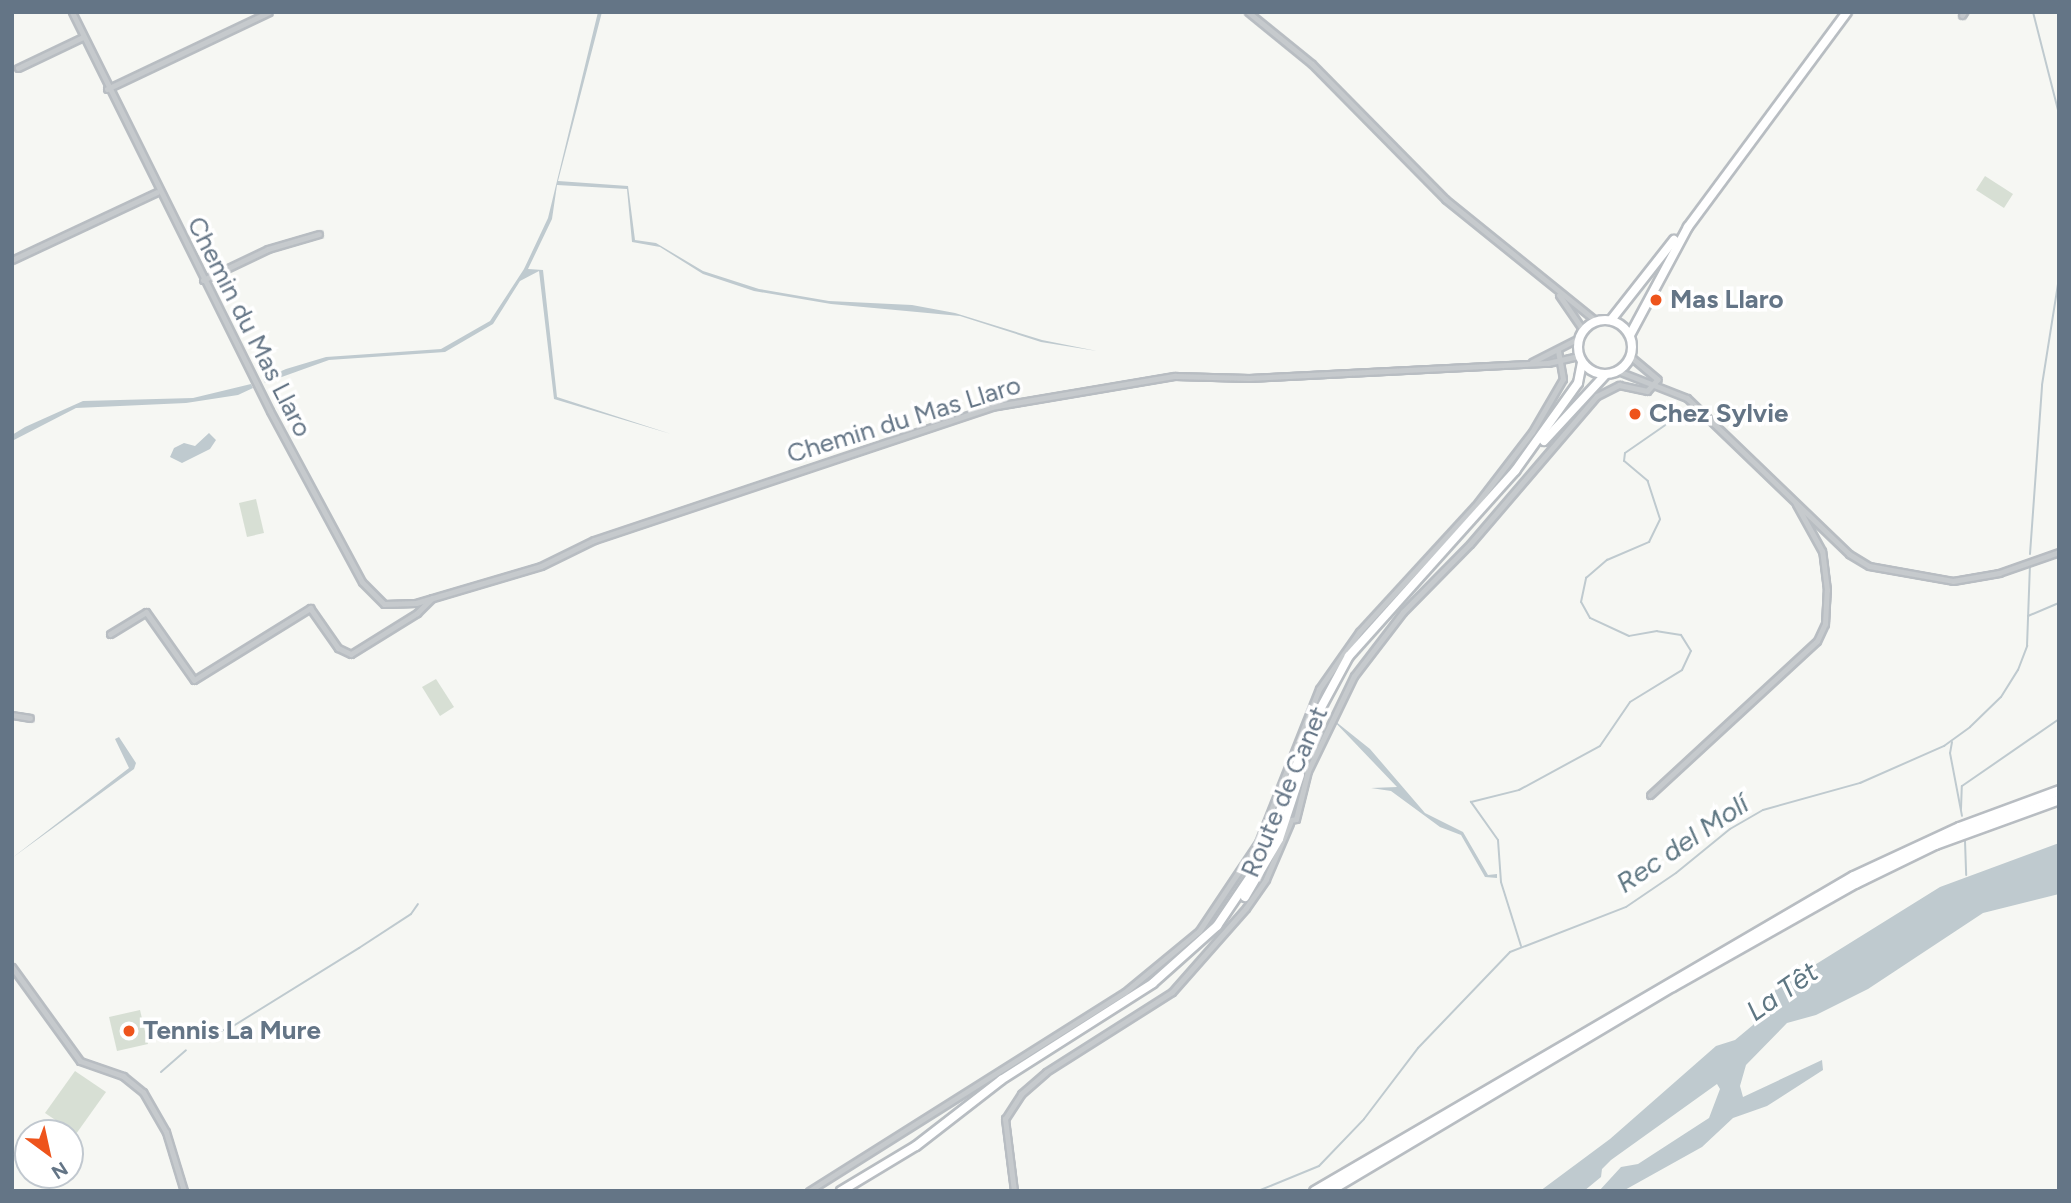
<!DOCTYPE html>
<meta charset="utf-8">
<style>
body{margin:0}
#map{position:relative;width:2071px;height:1203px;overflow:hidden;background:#f6f7f3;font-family:Figtree,sans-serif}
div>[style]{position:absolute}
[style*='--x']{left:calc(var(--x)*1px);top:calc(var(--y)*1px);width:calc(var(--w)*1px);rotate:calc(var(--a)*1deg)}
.green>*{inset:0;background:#d7dfd4}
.water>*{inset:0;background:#bfcacf}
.stream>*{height:2px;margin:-1px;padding:0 1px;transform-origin:1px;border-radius:1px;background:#bfcacf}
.roads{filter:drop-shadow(2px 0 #b8bdc2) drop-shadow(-2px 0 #b8bdc2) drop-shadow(0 2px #b8bdc2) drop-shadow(0 -2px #b8bdc2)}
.minor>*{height:5px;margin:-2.5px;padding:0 2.5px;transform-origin:2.5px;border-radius:2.5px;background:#c6cacd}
.secondary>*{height:8px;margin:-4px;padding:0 4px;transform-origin:4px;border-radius:4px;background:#fff}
.secondary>.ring{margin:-4px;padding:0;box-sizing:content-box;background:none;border:8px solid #fff;border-radius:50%}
.trunk>*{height:9px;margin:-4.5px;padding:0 4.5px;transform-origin:4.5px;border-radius:4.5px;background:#fff}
.dots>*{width:19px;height:19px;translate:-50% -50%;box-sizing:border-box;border:4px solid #fff;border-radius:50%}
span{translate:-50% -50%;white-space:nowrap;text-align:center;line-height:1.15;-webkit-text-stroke:7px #fff;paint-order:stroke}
.poi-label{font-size:26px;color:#647586;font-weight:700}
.left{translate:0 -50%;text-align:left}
.street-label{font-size:26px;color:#647586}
.water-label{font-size:28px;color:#5f7783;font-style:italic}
.frame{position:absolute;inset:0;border:14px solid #647586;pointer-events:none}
.north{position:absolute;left:14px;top:1119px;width:70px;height:70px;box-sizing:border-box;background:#fff;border:2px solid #c1c8cf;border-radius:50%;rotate:147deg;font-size:19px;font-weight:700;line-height:28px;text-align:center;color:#647586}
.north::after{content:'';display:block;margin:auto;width:24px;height:32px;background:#ee541c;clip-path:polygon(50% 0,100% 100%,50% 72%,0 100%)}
</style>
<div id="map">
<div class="green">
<i style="clip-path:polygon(1985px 176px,2013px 194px,2004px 208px,1976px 190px)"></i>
<i style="clip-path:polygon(256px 499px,264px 533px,247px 537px,239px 503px)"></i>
<i style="clip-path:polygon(436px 679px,454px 707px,440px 716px,422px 687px)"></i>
<i style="clip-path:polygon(140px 1010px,148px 1044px,117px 1051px,109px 1017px)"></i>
<i style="clip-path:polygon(75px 1071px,106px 1092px,76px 1134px,45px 1113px)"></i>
</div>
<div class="water">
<i style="clip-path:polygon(598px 12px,602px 12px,558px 181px,628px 186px,635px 240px,656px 243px,703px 271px,759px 289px,829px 301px,912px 305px,955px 313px,1042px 340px,1097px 351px,1041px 342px,960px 316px,831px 304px,754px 291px,703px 274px,660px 247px,632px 242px,627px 189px,557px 185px,552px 219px,528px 269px,543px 270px,557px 397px,671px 434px,554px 399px,539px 271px,520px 281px,493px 324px,445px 352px,329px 360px,265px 383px,263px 379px,286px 369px,326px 357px,441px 349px,490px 321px,524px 269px,548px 218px)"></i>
<i style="clip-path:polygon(251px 384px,253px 388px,238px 395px,186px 403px,76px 408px,12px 441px,12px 435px,25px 427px,83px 401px,193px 398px)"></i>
<i style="clip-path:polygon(209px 433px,216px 440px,210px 449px,182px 463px,170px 457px,174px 448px,184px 443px,195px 446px)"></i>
<i style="clip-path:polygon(1330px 717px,1370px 749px,1425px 813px,1463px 832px,1488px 875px,1497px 874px,1497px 878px,1485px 877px,1461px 835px,1440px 827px,1391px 791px,1371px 788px,1397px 787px)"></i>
<i style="clip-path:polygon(119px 737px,136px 763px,134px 769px,12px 858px,129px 768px,115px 739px)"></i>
<i style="clip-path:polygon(2059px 843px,2059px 894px,1983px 913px,1868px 989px,1816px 1015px,1787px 1023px,1746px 1065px,1740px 1086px,1743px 1097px,1822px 1060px,1823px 1070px,1767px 1106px,1733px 1118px,1702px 1147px,1623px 1191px,1599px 1191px,1621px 1167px,1638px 1164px,1709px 1118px,1720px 1089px,1717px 1084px,1611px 1160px,1602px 1169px,1601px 1177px,1584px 1191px,1540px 1191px,1610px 1139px,1716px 1046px,1735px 1040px,1753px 1025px,1776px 989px,1940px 887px)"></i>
</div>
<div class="stream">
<i style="--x:2033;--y:12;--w:105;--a:75.7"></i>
<i style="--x:2030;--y:554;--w:169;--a:-85.9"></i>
<i style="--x:2042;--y:385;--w:108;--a:-81"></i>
<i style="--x:2028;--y:616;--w:34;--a:-23"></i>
<i style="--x:1952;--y:742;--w:11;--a:100"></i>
<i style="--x:1950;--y:753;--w:64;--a:79.2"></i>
<i style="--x:1961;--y:809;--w:23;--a:-88"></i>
<i style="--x:1962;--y:786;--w:118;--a:-34.6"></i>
<i style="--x:1965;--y:841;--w:34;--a:88"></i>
<i style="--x:1521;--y:946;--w:67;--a:-107.4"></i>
<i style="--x:1501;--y:882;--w:42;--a:-94.1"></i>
<i style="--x:1498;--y:840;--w:47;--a:-125.4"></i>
<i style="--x:1471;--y:802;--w:49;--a:-14"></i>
<i style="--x:1519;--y:790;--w:92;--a:-28.5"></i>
<i style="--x:1600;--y:746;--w:53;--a:-55.7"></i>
<i style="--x:1630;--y:702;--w:61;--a:-31.6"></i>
<i style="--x:1682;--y:670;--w:21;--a:-65"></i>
<i style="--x:1691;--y:651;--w:19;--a:-122"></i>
<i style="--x:1681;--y:635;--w:24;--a:-171"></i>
<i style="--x:1657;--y:631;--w:28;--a:170"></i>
<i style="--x:1629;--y:636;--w:43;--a:-155.2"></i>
<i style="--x:1590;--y:618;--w:18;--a:-119"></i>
<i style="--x:1581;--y:602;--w:25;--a:-78"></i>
<i style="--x:1586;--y:578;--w:28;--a:-41"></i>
<i style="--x:1607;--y:560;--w:46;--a:-23.2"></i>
<i style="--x:1649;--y:542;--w:25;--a:-64"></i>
<i style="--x:1660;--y:519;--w:40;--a:-108"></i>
<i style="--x:1648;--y:481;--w:31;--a:-140"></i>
<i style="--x:1624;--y:461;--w:8;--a:-83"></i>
<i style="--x:1625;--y:453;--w:79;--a:-34.7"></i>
<i style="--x:230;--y:1028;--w:152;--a:-31.8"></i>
<i style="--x:359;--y:948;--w:62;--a:-33.2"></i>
<i style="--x:411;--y:914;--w:12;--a:-55"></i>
<i style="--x:196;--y:1040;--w:29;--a:-20"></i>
<i style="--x:161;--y:1072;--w:33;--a:-41"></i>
<i style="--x:1258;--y:1191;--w:66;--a:-22.3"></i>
<i style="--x:1319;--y:1166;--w:65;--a:-46.2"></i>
<i style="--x:1364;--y:1119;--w:89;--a:-52.7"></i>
<i style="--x:1418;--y:1048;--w:133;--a:-46.2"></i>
<i style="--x:1510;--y:952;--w:124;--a:-21.2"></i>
<i style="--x:1626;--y:907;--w:60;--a:-34.2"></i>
<i style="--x:1676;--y:873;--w:70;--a:-39.2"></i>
<i style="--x:1730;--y:829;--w:38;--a:-30"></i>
<i style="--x:1763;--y:810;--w:101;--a:-15.6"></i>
<i style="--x:1860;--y:783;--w:92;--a:-23.8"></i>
<i style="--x:1944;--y:746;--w:32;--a:-36"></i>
<i style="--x:1970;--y:727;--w:43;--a:-44.1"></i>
<i style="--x:2001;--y:697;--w:32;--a:-58"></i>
<i style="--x:2018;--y:670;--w:26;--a:-69"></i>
<i style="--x:2027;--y:646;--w:80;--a:-87.9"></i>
</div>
<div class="roads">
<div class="minor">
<i style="--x:72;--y:12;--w:445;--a:63.6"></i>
<i style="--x:270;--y:411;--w:194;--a:61.7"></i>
<i style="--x:362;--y:582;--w:31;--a:45"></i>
<i style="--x:384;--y:604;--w:32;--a:-2"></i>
<i style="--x:416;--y:603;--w:130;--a:-16.5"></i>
<i style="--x:541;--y:566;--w:59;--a:-26.1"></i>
<i style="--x:594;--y:540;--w:419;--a:-18.5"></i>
<i style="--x:991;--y:407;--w:187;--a:-9.6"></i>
<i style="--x:1175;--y:376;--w:74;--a:1.5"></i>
<i style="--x:1249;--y:378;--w:299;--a:-2.9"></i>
<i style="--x:1548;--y:363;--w:32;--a:-13"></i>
<i style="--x:1248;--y:12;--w:82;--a:39.1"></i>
<i style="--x:1312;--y:64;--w:190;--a:45.4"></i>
<i style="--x:1445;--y:199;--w:194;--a:38.9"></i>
<i style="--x:1962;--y:15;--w:4;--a:-56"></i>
<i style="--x:18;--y:68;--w:72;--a:-25.5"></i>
<i style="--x:107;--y:89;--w:179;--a:-25.4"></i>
<i style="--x:12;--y:260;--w:160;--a:-25.1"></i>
<i style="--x:203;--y:280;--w:72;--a:-25.5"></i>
<i style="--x:268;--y:249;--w:53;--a:-16.4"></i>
<i style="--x:1559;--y:295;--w:42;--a:55.6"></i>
<i style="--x:1631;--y:357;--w:35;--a:40"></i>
<i style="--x:1532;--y:362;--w:53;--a:-27.1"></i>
<i style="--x:1618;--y:371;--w:74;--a:21.4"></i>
<i style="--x:1687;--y:398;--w:225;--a:43.9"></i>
<i style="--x:1849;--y:554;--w:23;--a:31"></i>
<i style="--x:1869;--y:566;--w:85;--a:10.1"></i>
<i style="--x:1953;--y:581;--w:47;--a:-9.9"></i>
<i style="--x:1999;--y:573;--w:64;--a:-19.3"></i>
<i style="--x:110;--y:634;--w:42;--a:-31.4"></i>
<i style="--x:146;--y:612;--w:83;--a:54.8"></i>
<i style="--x:194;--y:680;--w:137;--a:-31.8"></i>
<i style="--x:310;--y:608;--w:49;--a:55"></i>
<i style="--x:338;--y:648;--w:14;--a:25"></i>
<i style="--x:351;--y:654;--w:78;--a:-31.8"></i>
<i style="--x:417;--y:613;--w:21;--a:-45"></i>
<i style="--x:12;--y:715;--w:18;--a:9"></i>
<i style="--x:1650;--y:795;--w:227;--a:-42.7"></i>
<i style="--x:1817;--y:641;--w:19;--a:-65"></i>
<i style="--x:1825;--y:624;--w:34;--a:-87"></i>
<i style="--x:1827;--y:590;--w:39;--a:-97"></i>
<i style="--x:1822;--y:551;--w:54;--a:-119"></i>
<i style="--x:1285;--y:821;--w:11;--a:-10"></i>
<i style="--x:1296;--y:819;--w:49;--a:-76"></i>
<i style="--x:1308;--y:771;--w:106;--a:-64.2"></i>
<i style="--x:1354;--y:676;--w:81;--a:-52.6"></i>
<i style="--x:1403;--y:612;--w:95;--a:-45.4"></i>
<i style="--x:1470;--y:544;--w:195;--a:-49.4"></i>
<i style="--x:1597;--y:396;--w:25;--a:-27"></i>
<i style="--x:1619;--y:385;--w:29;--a:12"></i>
<i style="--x:1647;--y:391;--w:15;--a:-48"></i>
<i style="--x:12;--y:967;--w:116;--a:54.1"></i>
<i style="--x:80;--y:1061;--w:46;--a:19.2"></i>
<i style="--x:123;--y:1076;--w:26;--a:39"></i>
<i style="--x:143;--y:1092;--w:46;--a:60.1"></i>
<i style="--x:166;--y:1132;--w:62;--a:73"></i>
<i style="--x:809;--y:1191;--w:373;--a:-32.2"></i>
<i style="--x:1125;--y:992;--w:96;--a:-39.5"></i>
<i style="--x:1199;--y:931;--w:106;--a:-56.2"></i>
<i style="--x:1258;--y:843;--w:166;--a:-68.4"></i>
<i style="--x:1319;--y:689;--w:70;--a:-54.9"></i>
<i style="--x:1359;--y:632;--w:171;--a:-47.4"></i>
<i style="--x:1475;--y:506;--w:93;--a:-52.4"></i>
<i style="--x:1532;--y:432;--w:61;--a:-59.7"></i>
<i style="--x:1563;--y:379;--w:29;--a:-100"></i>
<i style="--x:1014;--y:1191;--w:73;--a:-97.1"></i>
<i style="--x:1005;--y:1119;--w:30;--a:-57"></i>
<i style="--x:1021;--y:1094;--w:33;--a:-41"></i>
<i style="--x:1046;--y:1072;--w:149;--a:-32.4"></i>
<i style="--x:1172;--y:992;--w:112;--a:-48.6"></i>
<i style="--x:1246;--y:908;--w:35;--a:-55"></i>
<i style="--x:1266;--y:879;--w:61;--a:-66.8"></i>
</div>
<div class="secondary">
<i class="ring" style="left:1578px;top:320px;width:46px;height:46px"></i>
<i style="--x:1611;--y:320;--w:102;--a:-51.8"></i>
<i style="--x:1630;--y:335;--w:123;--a:-61.8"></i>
<i style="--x:1688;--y:227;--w:267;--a:-53.5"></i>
<i style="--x:1544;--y:441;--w:91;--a:-47.2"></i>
<i style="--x:1245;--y:897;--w:67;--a:-59.6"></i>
<i style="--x:1279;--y:839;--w:67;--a:-71.8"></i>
<i style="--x:841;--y:1191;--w:87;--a:-31"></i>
<i style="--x:916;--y:1146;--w:108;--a:-37.8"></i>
<i style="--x:1001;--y:1080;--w:180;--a:-32.5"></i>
<i style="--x:1153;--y:983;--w:86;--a:-41.7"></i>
<i style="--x:1217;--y:926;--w:82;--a:-55.9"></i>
<i style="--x:1263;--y:858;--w:138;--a:-70.1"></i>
<i style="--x:1310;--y:728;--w:82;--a:-61.6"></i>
<i style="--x:1349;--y:656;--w:249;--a:-48.1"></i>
<i style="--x:1515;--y:471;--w:108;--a:-54.4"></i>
<i style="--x:1578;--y:383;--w:21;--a:-79"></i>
</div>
<div class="trunk">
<i style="--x:1314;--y:1191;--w:624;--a:-30.3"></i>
<i style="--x:1853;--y:876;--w:117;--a:-24.8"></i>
<i style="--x:1959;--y:827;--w:107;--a:-20.3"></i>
<i style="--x:1328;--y:1191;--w:400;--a:-30.8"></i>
<i style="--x:1672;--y:986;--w:210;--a:-29.4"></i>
<i style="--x:1855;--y:883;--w:89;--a:-26"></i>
<i style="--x:1935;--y:844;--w:132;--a:-19.9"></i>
</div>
</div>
<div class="dots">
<i style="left:1656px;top:300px;background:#ee541c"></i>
<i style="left:1635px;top:414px;background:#ee541c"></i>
<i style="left:129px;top:1031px;background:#ee541c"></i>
</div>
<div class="poi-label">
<span class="left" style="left:1670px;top:300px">Mas Llaro</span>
<span class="left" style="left:1649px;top:414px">Chez Sylvie</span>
<span class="left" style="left:143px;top:1031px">Tennis La Mure</span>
</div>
<div class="street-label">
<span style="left:249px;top:327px;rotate:63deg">Chemin du Mas Llaro</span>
<span style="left:904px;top:420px;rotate:-17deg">Chemin du Mas Llaro</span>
<span style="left:1285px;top:792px;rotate:-67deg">Route de Canet</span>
</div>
<div class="water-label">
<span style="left:1682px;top:843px;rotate:-34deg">Rec del Molí</span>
<span style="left:1782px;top:991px;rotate:-35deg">La Têt</span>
</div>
<div class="frame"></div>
<div class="north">N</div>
</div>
